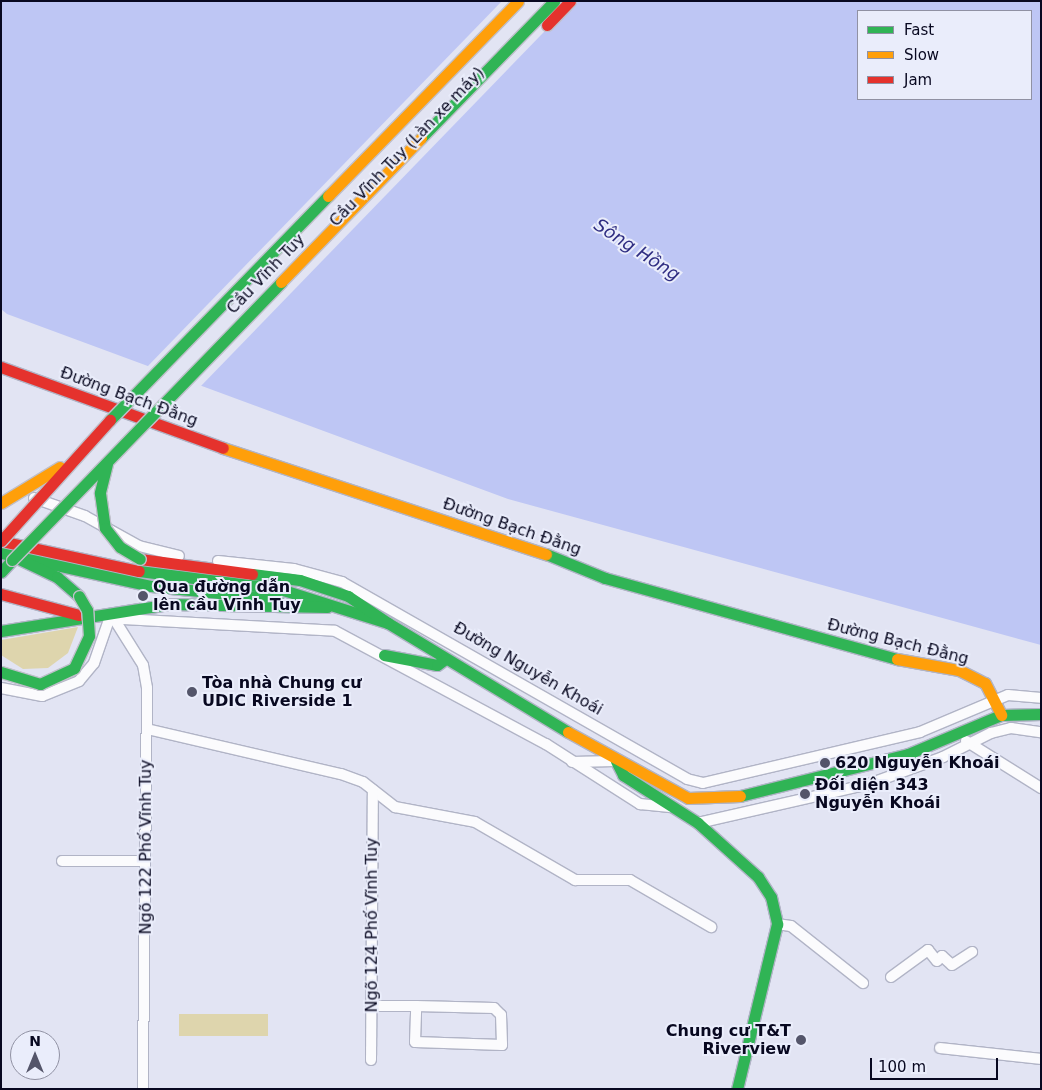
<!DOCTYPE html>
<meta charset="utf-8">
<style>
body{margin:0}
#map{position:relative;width:1042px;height:1090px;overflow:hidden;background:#e2e4f3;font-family:"DejaVu Sans",sans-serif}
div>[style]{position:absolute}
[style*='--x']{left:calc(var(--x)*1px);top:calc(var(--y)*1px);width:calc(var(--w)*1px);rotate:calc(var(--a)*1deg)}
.green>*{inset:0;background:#ded5ad}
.water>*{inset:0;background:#bec6f4}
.pier>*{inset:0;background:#e2e4f3}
.roads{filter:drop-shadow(1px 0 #b1b4c6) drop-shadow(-1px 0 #b1b4c6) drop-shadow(0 1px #b1b4c6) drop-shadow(0 -1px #b1b4c6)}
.street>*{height:10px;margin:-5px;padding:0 5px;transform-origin:5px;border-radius:5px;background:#fbfbfd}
.fast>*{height:11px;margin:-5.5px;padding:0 5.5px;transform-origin:5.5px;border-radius:5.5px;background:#30b455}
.slow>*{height:11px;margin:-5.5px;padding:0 5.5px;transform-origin:5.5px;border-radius:5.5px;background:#ff9f0a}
.jam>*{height:11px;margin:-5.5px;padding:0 5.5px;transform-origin:5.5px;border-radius:5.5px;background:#e5322d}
.bridges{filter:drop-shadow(1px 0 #bfbfca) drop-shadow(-1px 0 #bfbfca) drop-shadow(0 1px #bfbfca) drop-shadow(0 -1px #bfbfca)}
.fast-bridge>*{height:11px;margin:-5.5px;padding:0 5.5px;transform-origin:5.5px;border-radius:5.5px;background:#30b455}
.slow-bridge>*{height:11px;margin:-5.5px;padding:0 5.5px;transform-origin:5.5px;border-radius:5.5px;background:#ff9f0a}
.jam-bridge>*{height:11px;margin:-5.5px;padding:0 5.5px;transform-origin:5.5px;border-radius:5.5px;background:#e5322d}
.dots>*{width:14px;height:14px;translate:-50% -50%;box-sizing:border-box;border:2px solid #eaedfb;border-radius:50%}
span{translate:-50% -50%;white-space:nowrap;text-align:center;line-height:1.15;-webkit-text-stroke:4px #eaedfb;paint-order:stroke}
.street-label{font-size:16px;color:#080820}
.poi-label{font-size:16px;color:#080820;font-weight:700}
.left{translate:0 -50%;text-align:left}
.right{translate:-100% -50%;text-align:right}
.water-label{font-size:18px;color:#2f2d82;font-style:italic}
.frame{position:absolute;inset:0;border:2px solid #080820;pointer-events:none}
.legend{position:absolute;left:857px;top:10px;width:175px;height:90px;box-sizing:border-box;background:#eaedfb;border:1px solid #9091a3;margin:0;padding:6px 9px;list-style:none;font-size:15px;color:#080820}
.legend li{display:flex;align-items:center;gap:10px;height:25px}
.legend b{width:25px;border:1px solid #9091a3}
.north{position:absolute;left:10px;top:1030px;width:50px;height:50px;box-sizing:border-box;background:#eaedfb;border:1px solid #9091a3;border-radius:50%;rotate:0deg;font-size:14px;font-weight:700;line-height:20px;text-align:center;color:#080820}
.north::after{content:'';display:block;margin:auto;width:18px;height:22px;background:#54556a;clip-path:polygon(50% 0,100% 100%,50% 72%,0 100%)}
.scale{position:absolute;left:870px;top:1058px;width:128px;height:22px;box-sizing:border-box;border:2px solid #080820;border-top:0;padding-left:6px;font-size:15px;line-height:18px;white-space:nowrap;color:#080820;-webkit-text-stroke:4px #eaedfb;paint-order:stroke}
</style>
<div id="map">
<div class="green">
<i style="clip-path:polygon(78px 627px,68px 653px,48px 668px,23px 669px,1px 655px,1px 640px)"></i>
<i style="clip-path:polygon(179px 1014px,268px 1014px,268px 1036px,179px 1036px)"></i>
</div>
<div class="water">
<i style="clip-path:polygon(evenodd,1px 1px,1041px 1px,1041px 645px,508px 499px,7px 314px,1px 309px,1px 1px,858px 11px,1031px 11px,1031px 99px,858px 99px,858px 11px)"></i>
</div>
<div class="pier">
<i style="clip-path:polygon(502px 1px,574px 1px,199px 388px,146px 368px)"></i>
</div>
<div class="roads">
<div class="street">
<i style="--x:34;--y:498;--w:54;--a:19.4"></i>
<i style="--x:85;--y:516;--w:62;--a:29.1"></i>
<i style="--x:139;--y:546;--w:41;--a:14"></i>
<i style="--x:218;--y:561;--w:76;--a:6"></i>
<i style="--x:294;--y:569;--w:50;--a:15.2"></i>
<i style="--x:342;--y:582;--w:397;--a:29.7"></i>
<i style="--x:687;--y:779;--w:16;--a:14"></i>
<i style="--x:703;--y:783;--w:223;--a:-13.2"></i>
<i style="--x:920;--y:732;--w:95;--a:-22.8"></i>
<i style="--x:1008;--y:695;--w:33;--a:5"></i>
<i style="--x:111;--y:614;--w:60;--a:57.9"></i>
<i style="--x:143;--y:665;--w:23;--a:80"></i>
<i style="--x:147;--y:688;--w:401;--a:90.6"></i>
<i style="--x:112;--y:614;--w:12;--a:24"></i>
<i style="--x:123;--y:619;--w:212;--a:3.2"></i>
<i style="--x:335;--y:631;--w:239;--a:28.2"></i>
<i style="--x:546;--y:744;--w:112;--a:32.6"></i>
<i style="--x:640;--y:804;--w:30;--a:6"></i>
<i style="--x:1;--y:688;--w:42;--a:11"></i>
<i style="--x:42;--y:696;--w:40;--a:-22"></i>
<i style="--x:79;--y:681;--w:23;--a:-50"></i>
<i style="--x:94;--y:663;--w:52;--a:-70.9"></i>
<i style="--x:147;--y:729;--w:199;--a:13.1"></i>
<i style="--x:341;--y:774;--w:23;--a:20"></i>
<i style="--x:363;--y:782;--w:41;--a:38"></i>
<i style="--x:395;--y:807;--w:81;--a:10.6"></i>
<i style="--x:475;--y:822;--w:116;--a:30.1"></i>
<i style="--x:575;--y:880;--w:55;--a:0"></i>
<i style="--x:630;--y:880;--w:94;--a:30.1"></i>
<i style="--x:966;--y:741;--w:89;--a:32.1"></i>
<i style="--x:572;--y:762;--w:43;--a:-1.3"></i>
<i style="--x:698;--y:823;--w:175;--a:-12.8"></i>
<i style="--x:869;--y:784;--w:79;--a:-20"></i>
<i style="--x:943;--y:757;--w:54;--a:-26.6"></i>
<i style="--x:991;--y:733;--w:21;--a:-14"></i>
<i style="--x:1011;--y:728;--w:30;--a:8"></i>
<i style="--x:62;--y:861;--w:82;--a:0"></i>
<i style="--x:777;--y:924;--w:14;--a:8"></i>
<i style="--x:791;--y:926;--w:92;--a:38.4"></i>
<i style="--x:891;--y:977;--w:46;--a:-36.1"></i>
<i style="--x:928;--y:950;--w:14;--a:51"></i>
<i style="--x:937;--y:961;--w:7;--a:-45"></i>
<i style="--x:942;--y:956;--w:13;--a:42"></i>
<i style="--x:952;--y:965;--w:24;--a:-33"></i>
<i style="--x:372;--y:1006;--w:44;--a:0"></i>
<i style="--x:416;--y:1006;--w:78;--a:1.5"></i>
<i style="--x:494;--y:1008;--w:10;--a:45"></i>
<i style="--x:501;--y:1015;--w:30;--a:88"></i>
<i style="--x:502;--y:1045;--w:87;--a:-178"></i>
<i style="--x:415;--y:1042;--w:36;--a:-88"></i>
<i style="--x:940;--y:1048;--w:102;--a:6.2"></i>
<i style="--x:371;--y:1060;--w:270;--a:-89.6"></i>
</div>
<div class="fast">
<i style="--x:1;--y:553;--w:154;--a:12.4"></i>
<i style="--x:151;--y:586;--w:127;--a:5.9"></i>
<i style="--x:546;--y:554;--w:64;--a:22.1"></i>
<i style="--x:605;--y:578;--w:303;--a:15.5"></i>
<i style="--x:15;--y:557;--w:47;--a:25.5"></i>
<i style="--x:57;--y:577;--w:29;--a:41"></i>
<i style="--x:139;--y:571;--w:142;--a:7.3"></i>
<i style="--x:280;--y:589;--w:113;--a:17.5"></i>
<i style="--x:388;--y:623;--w:210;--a:31.2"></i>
<i style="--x:1;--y:572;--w:16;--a:-47"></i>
<i style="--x:252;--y:574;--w:48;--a:7.1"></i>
<i style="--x:300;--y:580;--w:51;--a:18.4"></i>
<i style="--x:348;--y:596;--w:48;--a:34"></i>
<i style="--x:1;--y:631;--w:170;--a:-9.1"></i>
<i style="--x:169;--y:604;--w:158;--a:1.1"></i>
<i style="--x:384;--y:655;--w:54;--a:10.7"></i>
<i style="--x:437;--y:665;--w:9;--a:-36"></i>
<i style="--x:616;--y:761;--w:16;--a:63"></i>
<i style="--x:623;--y:775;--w:89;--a:32.6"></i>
<i style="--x:698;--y:823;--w:81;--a:42"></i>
<i style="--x:758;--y:877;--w:24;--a:57"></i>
<i style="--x:771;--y:897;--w:28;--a:77"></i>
<i style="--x:777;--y:924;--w:170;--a:103.6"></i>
<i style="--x:740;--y:796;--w:173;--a:-14"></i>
<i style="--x:908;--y:754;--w:101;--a:-22.8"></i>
<i style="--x:1001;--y:715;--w:40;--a:-1.4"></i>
</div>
<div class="slow">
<i style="--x:223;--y:448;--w:340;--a:18.2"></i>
<i style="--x:897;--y:659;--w:63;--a:10.1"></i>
<i style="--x:959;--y:670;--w:29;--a:27"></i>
<i style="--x:985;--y:683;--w:36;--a:63"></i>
<i style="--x:568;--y:732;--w:137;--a:28.8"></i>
<i style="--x:688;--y:798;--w:52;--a:-2.2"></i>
</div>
<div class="jam">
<i style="--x:1;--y:367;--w:236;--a:20"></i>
<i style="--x:1;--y:541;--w:141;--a:12.3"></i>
<i style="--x:140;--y:559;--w:113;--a:7.6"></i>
<i style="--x:1;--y:594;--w:81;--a:15.1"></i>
</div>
</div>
<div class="bridges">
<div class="fast-bridge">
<i style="--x:421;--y:138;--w:191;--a:-45.8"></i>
<i style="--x:110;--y:420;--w:313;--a:-45.8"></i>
<i style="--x:107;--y:464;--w:30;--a:104"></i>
<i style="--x:100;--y:493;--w:35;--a:82"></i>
<i style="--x:105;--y:528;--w:24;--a:52"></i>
<i style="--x:120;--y:547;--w:23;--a:31"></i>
<i style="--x:12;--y:560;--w:387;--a:-45.9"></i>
<i style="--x:1;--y:672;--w:41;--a:17.1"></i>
<i style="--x:40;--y:684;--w:38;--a:-25"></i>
<i style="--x:74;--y:668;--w:35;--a:-65"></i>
<i style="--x:89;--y:636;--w:26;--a:-94"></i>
<i style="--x:87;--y:610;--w:16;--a:-120"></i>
</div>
<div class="slow-bridge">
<i style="--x:328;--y:196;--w:272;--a:-45.7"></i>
<i style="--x:281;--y:282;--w:201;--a:-45.8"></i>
<i style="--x:1;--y:503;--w:69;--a:-31.4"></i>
</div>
<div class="jam-bridge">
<i style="--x:547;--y:25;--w:33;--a:-46"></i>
<i style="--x:1;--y:541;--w:163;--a:-48"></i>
</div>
</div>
<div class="dots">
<i style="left:143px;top:596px;background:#54556a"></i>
<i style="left:192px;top:692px;background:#54556a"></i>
<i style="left:825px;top:763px;background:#54556a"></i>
<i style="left:805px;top:794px;background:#54556a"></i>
<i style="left:801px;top:1040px;background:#54556a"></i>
</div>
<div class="street-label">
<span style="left:407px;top:147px;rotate:-46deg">Cầu Vĩnh Tuy (Làn xe máy)</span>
<span style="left:266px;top:274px;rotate:-46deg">Cầu Vĩnh Tuy</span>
<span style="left:129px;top:397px;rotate:20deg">Đường Bạch Đằng</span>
<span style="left:512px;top:527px;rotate:19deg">Đường Bạch Đằng</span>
<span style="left:898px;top:642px;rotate:14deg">Đường Bạch Đằng</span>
<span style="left:528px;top:669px;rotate:30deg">Đường Nguyễn Khoái</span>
<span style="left:146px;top:847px;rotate:-90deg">Ngõ 122 Phố Vĩnh Tuy</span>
<span style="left:372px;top:925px;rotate:-90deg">Ngõ 124 Phố Vĩnh Tuy</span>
</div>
<div class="poi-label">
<span class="left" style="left:153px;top:596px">Qua đường dẫn<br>lên cầu Vĩnh Tuy</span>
<span class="left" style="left:202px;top:692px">Tòa nhà Chung cư<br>UDIC Riverside 1</span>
<span class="left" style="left:835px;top:763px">620 Nguyễn Khoái</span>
<span class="left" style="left:815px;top:794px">Đối diện 343<br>Nguyễn Khoái</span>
<span class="right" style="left:791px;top:1040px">Chung cư T&amp;T<br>Riverview</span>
</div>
<div class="water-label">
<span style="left:637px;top:250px;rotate:33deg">Sông Hồng</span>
</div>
<div class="frame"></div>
<ul class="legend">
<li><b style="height:6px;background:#30b455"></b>Fast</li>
<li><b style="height:6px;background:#ff9f0a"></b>Slow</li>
<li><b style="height:6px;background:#e5322d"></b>Jam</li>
</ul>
<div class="north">N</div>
<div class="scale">100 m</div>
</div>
